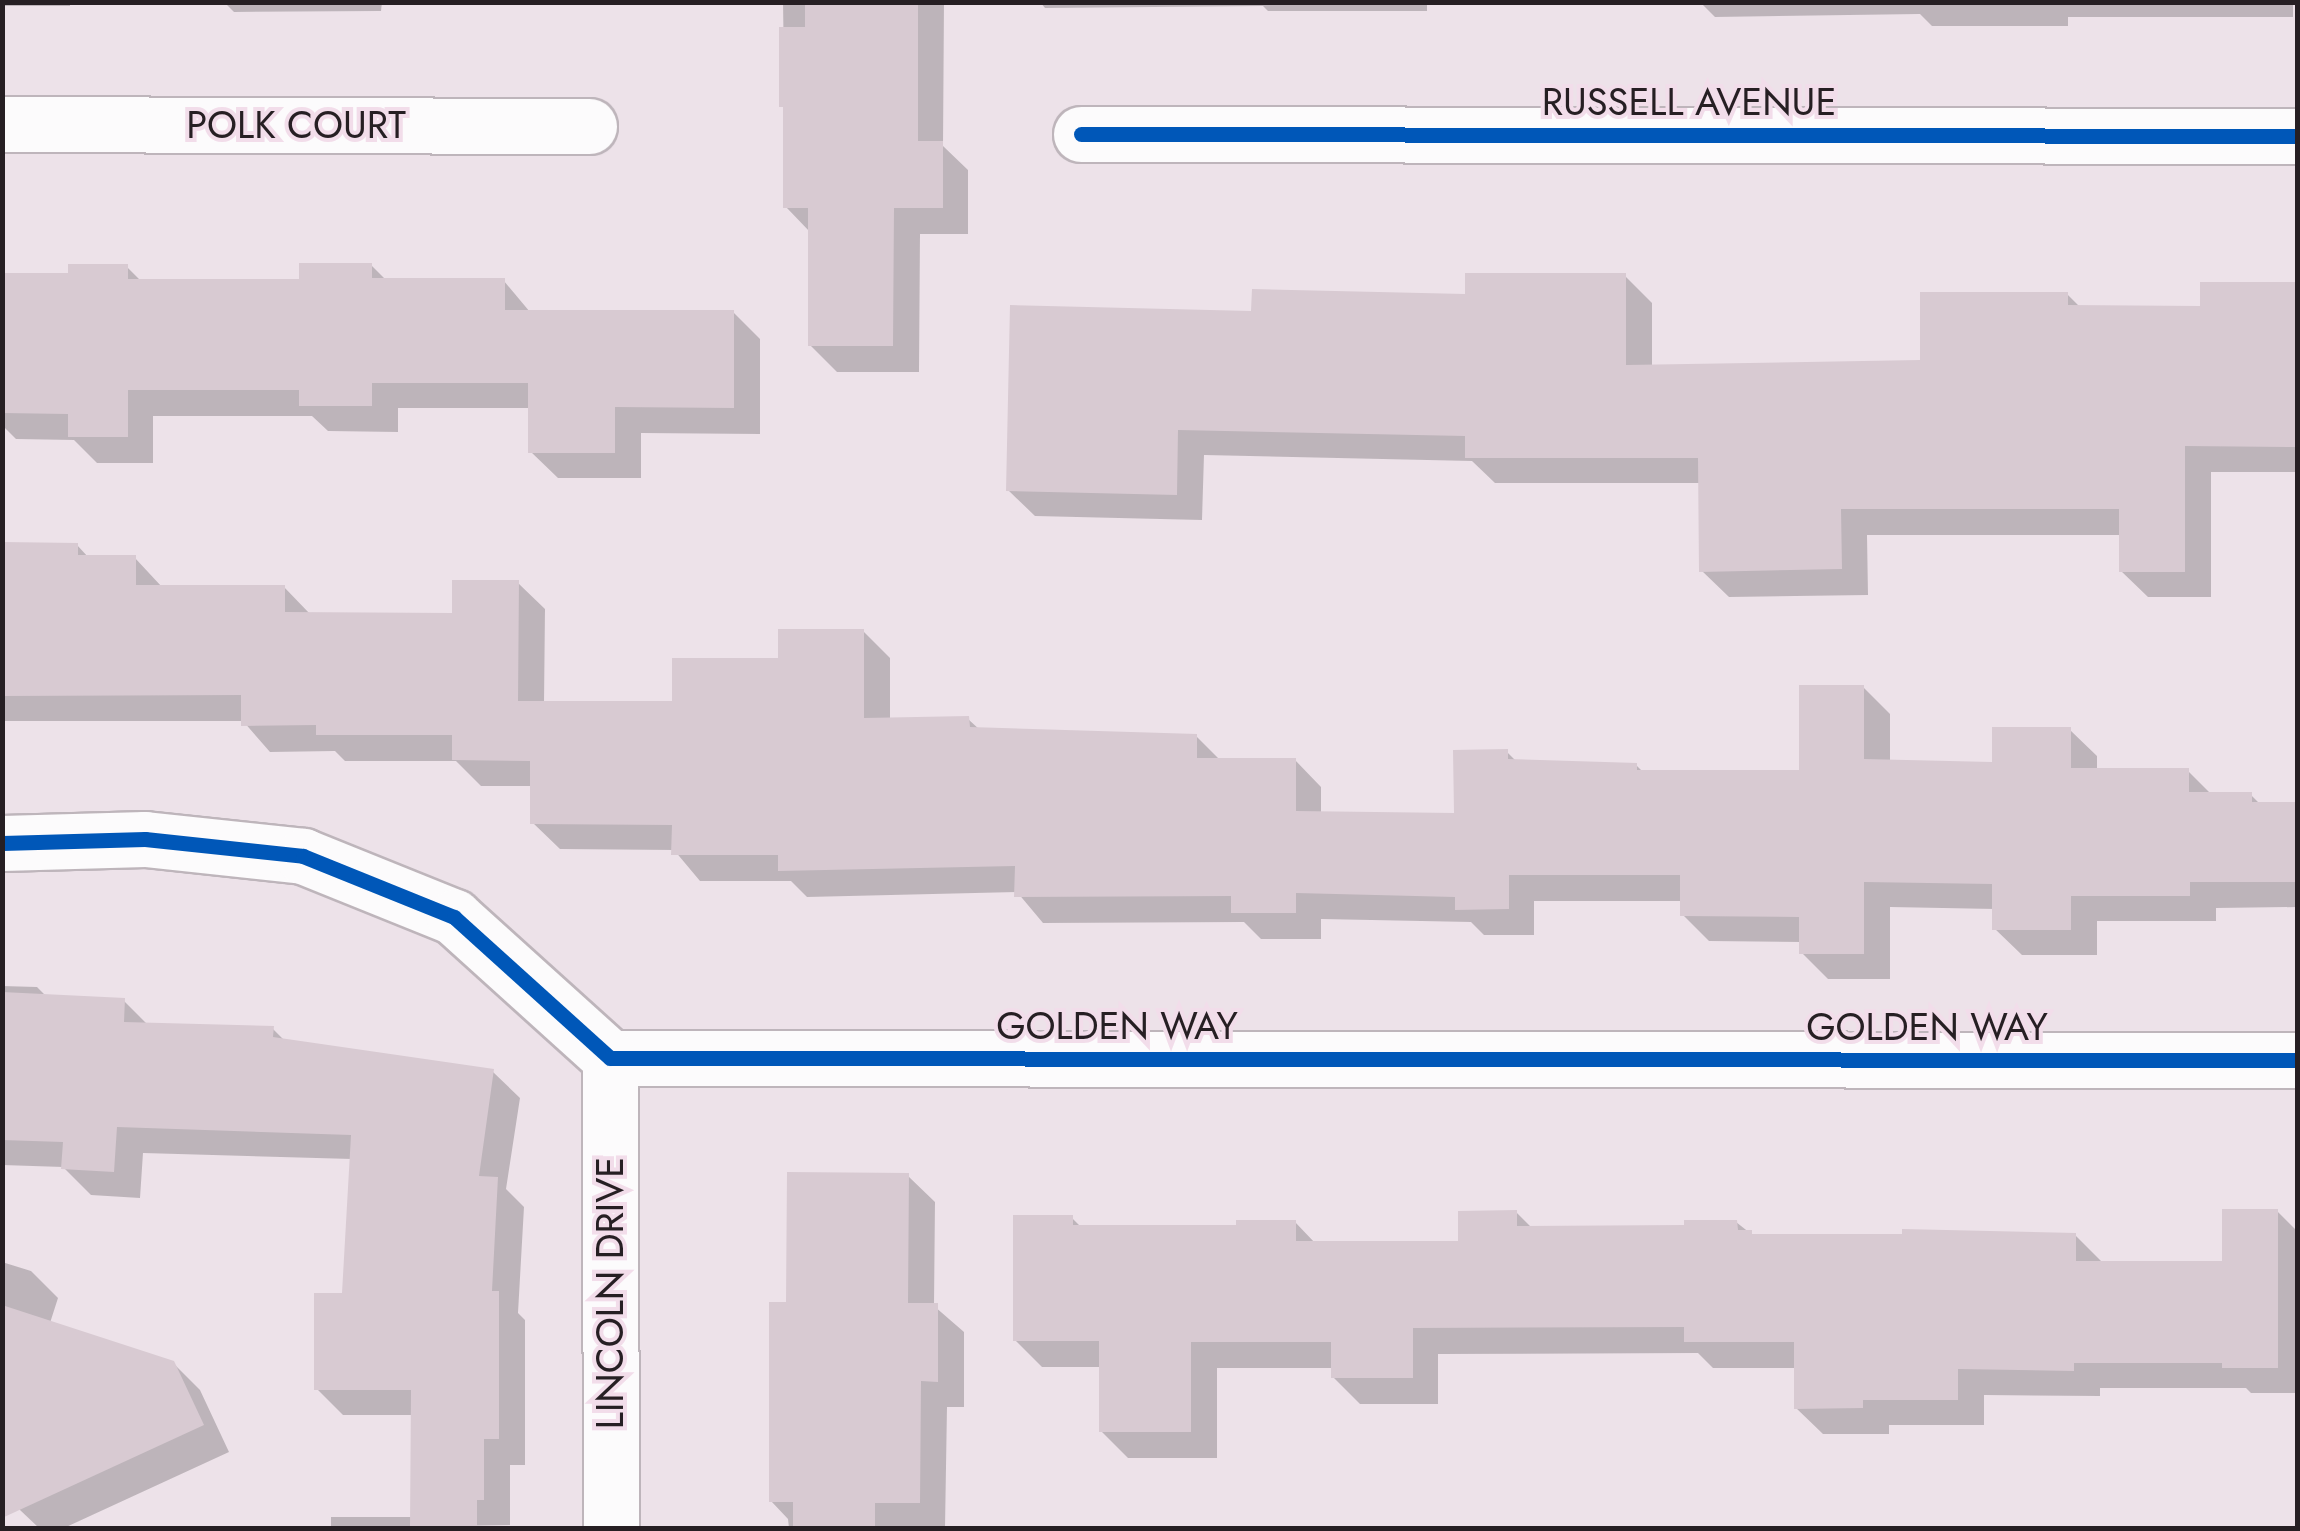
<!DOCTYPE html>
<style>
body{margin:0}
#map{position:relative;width:2300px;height:1531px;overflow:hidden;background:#ede2e9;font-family:Jost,sans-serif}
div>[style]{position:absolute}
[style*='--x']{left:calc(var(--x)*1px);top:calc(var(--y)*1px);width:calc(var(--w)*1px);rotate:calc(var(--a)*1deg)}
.shadow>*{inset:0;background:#0003}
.building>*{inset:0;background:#d8cad2}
.roads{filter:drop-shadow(2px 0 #beb5bb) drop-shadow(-2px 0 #beb5bb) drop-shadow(0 2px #beb5bb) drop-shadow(0 -2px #beb5bb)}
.street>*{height:55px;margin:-27.5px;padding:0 27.5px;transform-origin:27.5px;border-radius:27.5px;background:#fcfbfc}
.cycleway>*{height:15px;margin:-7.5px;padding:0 7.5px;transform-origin:7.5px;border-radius:7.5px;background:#0057b8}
span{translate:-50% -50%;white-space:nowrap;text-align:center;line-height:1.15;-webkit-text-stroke:8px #f2ddea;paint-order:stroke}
.street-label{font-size:38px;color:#261f23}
.frame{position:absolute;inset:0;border:5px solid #261f23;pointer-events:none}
</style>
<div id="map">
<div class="shadow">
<i style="clip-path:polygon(2px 2px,70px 2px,70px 6px,2px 6px)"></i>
<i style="clip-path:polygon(224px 2px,382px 2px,381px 11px,234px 12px)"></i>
<i style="clip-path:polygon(783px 2px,944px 2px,943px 146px,968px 170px,968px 234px,920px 234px,919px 372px,837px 372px,810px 345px,810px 232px,786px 207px)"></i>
<i style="clip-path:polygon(1040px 2px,1427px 2px,1427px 11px,1268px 11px,1263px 6px,1045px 8px)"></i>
<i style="clip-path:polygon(1700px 2px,2293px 2px,2293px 17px,2068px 17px,2068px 26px,1932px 26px,1920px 14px,1715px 17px)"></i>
<i style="clip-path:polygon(371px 265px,387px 281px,504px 281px,530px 312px,733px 312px,760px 339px,760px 434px,641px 433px,641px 478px,558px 478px,531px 452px,531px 408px,398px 408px,398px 432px,328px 431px,312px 416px,153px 416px,153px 463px,97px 463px,74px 440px,16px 439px,2px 425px,2px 276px,70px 276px,127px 267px,142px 282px,301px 282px)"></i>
<i style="clip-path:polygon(1625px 276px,1652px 303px,1652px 367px,1922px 362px,2067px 294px,2080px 307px,2203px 309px,2298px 285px,2298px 472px,2211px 472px,2211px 597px,2148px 597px,2121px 571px,2121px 535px,1867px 535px,1868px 595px,1729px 597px,1702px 571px,1701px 483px,1495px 483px,1472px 461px,1204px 455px,1202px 520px,1035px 516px,1008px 490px,1254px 313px,1468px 296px)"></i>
<i style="clip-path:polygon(2px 545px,77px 545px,89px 558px,135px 558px,162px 587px,284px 587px,311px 615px,454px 616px,518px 583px,545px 609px,544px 704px,675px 704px,863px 631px,890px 658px,890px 720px,968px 719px,980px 730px,1196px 736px,1220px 760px,1295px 760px,1321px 787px,1321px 813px,1456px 815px,1507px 752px,1517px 762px,1636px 765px,1644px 773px,1801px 773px,1863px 687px,1890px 714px,1890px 762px,1995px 764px,2070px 730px,2097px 756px,2097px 771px,2188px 771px,2212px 795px,2251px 795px,2261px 805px,2298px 805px,2298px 907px,2216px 908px,2216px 921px,2097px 921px,2097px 955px,2022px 955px,1995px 929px,1995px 909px,1890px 907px,1890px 979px,1828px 979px,1801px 952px,1801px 942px,1709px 941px,1682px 914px,1682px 901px,1534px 901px,1534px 935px,1484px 935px,1471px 922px,1321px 919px,1321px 939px,1261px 939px,1244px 922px,1043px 923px,1017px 892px,807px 897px,791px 881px,700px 881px,674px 850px,560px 849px,533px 823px,533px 786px,481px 786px,456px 761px,345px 761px,335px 751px,270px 752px,243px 721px,2px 721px)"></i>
<i style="clip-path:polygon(2px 986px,37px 987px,47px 997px,124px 1001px,148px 1025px,273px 1029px,285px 1041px,493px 1072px,520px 1098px,506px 1189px,524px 1207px,518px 1313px,525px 1320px,525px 1465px,510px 1465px,510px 1525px,331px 1528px,331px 1517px,413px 1517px,414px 1415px,343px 1415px,317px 1389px,344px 1296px,352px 1159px,143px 1153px,140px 1198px,91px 1195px,63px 1167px,2px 1165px)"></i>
<i style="clip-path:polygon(908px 1176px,935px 1202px,934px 1306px,964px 1332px,964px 1407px,947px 1407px,945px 1528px,789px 1528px,788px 1519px,771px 1501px,789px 1305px)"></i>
<i style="clip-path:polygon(2277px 1211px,2298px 1232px,2298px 1393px,2251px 1393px,2246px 1388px,2100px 1388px,2100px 1396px,1984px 1395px,1984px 1425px,1889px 1425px,1889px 1434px,1823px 1434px,1796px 1408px,1796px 1368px,1713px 1368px,1698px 1353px,1438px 1354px,1438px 1404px,1360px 1404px,1333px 1377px,1333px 1368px,1217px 1368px,1217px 1458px,1128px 1458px,1101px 1431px,1101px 1367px,1042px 1367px,1015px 1340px,1072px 1218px,1082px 1228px,1238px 1228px,1295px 1222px,1316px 1244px,1461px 1244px,1516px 1212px,1533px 1229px,1686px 1228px,1736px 1222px,1755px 1237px,2075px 1235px,2103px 1263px,2225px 1263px)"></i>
<i style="clip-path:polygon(2px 1262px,31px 1271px,58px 1298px,50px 1323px,173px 1363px,200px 1390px,229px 1452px,64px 1528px,39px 1528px,20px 1510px,2px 1477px)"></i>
</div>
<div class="building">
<i style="clip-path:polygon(805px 2px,918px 2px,918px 141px,943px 141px,943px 208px,894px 208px,893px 346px,808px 346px,808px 208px,783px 208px,783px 107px,779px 107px,779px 27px,805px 27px)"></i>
<i style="clip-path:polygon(299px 263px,372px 263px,372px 278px,505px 278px,505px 310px,734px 310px,734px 408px,615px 407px,615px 453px,528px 453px,528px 383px,372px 383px,372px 406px,299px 406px,299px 390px,128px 390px,128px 437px,68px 437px,68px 414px,2px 413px,2px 273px,68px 273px,68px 264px,128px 264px,128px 279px,299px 279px)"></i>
<i style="clip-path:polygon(1465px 273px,1626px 273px,1626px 365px,1920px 360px,1920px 292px,2068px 292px,2068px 305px,2200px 306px,2200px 282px,2298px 282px,2298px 447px,2185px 446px,2185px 572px,2119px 572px,2119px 509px,1841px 509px,1842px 569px,1699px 572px,1698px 458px,1465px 458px,1465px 436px,1178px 430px,1177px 495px,1006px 491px,1010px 305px,1251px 311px,1252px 289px,1465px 294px)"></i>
<i style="clip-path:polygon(2px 542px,78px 543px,78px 555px,136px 555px,136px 585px,285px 585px,285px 612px,452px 613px,452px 580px,519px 580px,518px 701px,672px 701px,672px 658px,778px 658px,778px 629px,864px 629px,864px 718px,969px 716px,970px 727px,1197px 734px,1197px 758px,1296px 758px,1296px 811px,1454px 813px,1453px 750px,1508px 749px,1508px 759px,1637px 763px,1637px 770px,1799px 770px,1799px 685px,1864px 685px,1864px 759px,1992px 762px,1992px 727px,2071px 727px,2071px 768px,2189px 768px,2189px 792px,2252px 792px,2252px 802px,2298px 802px,2298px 882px,2190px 882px,2190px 896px,2071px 896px,2071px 930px,1992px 930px,1992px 884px,1864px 882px,1864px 954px,1799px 954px,1799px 917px,1680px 916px,1680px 875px,1509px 875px,1509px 909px,1455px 910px,1455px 897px,1296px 893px,1296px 913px,1231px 913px,1231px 896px,1014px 897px,1015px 866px,778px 871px,778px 855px,671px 855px,672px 825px,530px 824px,530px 761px,452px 760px,452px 735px,316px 735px,316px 725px,241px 726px,241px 695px,2px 696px)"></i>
<i style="clip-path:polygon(2px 992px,125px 998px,124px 1022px,274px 1026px,273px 1037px,494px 1069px,479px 1176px,498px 1177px,492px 1291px,499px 1291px,499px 1439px,484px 1439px,484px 1500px,477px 1500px,477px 1528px,410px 1528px,411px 1390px,314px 1390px,314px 1293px,342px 1293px,351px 1135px,117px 1127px,114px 1172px,61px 1169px,63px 1142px,2px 1140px)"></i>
<i style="clip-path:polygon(787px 1172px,909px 1173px,908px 1303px,938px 1303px,938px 1382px,921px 1381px,920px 1503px,875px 1503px,875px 1528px,793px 1528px,793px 1502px,769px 1502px,769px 1302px,786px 1302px)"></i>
<i style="clip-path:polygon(2222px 1209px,2278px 1209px,2278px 1368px,2222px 1368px,2222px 1363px,2074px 1363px,2074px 1371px,1958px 1369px,1958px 1400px,1863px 1400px,1863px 1408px,1794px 1409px,1794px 1342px,1684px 1342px,1684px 1327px,1413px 1328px,1413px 1378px,1331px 1378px,1331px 1342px,1191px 1342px,1191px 1432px,1099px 1432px,1099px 1341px,1013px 1341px,1013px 1215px,1073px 1215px,1073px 1225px,1236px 1225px,1236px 1220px,1296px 1220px,1296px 1241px,1458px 1241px,1458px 1211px,1517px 1210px,1517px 1226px,1684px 1225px,1684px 1220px,1737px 1220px,1738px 1230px,1752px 1230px,1752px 1234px,1902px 1234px,1902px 1229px,2076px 1233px,2076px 1261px,2222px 1261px)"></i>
<i style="clip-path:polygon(2px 1305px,174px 1361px,204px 1425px,2px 1518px)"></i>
</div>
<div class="roads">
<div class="street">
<i style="--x:2;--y:124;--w:587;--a:0.2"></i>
<i style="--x:1081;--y:134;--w:1217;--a:0.09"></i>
<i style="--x:2;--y:843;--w:143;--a:-1.6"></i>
<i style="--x:145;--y:839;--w:159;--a:6.1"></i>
<i style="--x:303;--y:856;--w:163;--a:22"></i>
<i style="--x:454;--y:917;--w:210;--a:42.1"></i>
<i style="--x:610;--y:1058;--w:1688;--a:0.07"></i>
<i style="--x:610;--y:1058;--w:470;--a:89.9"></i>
</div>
</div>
<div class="cycleway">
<i style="--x:1081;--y:134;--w:1217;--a:0.09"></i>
<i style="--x:2;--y:843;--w:143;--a:-1.6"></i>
<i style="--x:145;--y:839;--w:159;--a:6.1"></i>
<i style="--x:303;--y:856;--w:163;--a:22"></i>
<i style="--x:454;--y:917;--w:210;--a:42.1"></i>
<i style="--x:610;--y:1058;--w:1688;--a:0.07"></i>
</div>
<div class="street-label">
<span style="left:1689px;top:102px">RUSSELL AVENUE</span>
<span style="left:296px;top:125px">POLK COURT</span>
<span style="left:1117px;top:1026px">GOLDEN WAY</span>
<span style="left:1927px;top:1027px">GOLDEN WAY</span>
<span style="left:610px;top:1293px;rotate:-90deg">LINCOLN DRIVE</span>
</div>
<div class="frame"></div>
</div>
